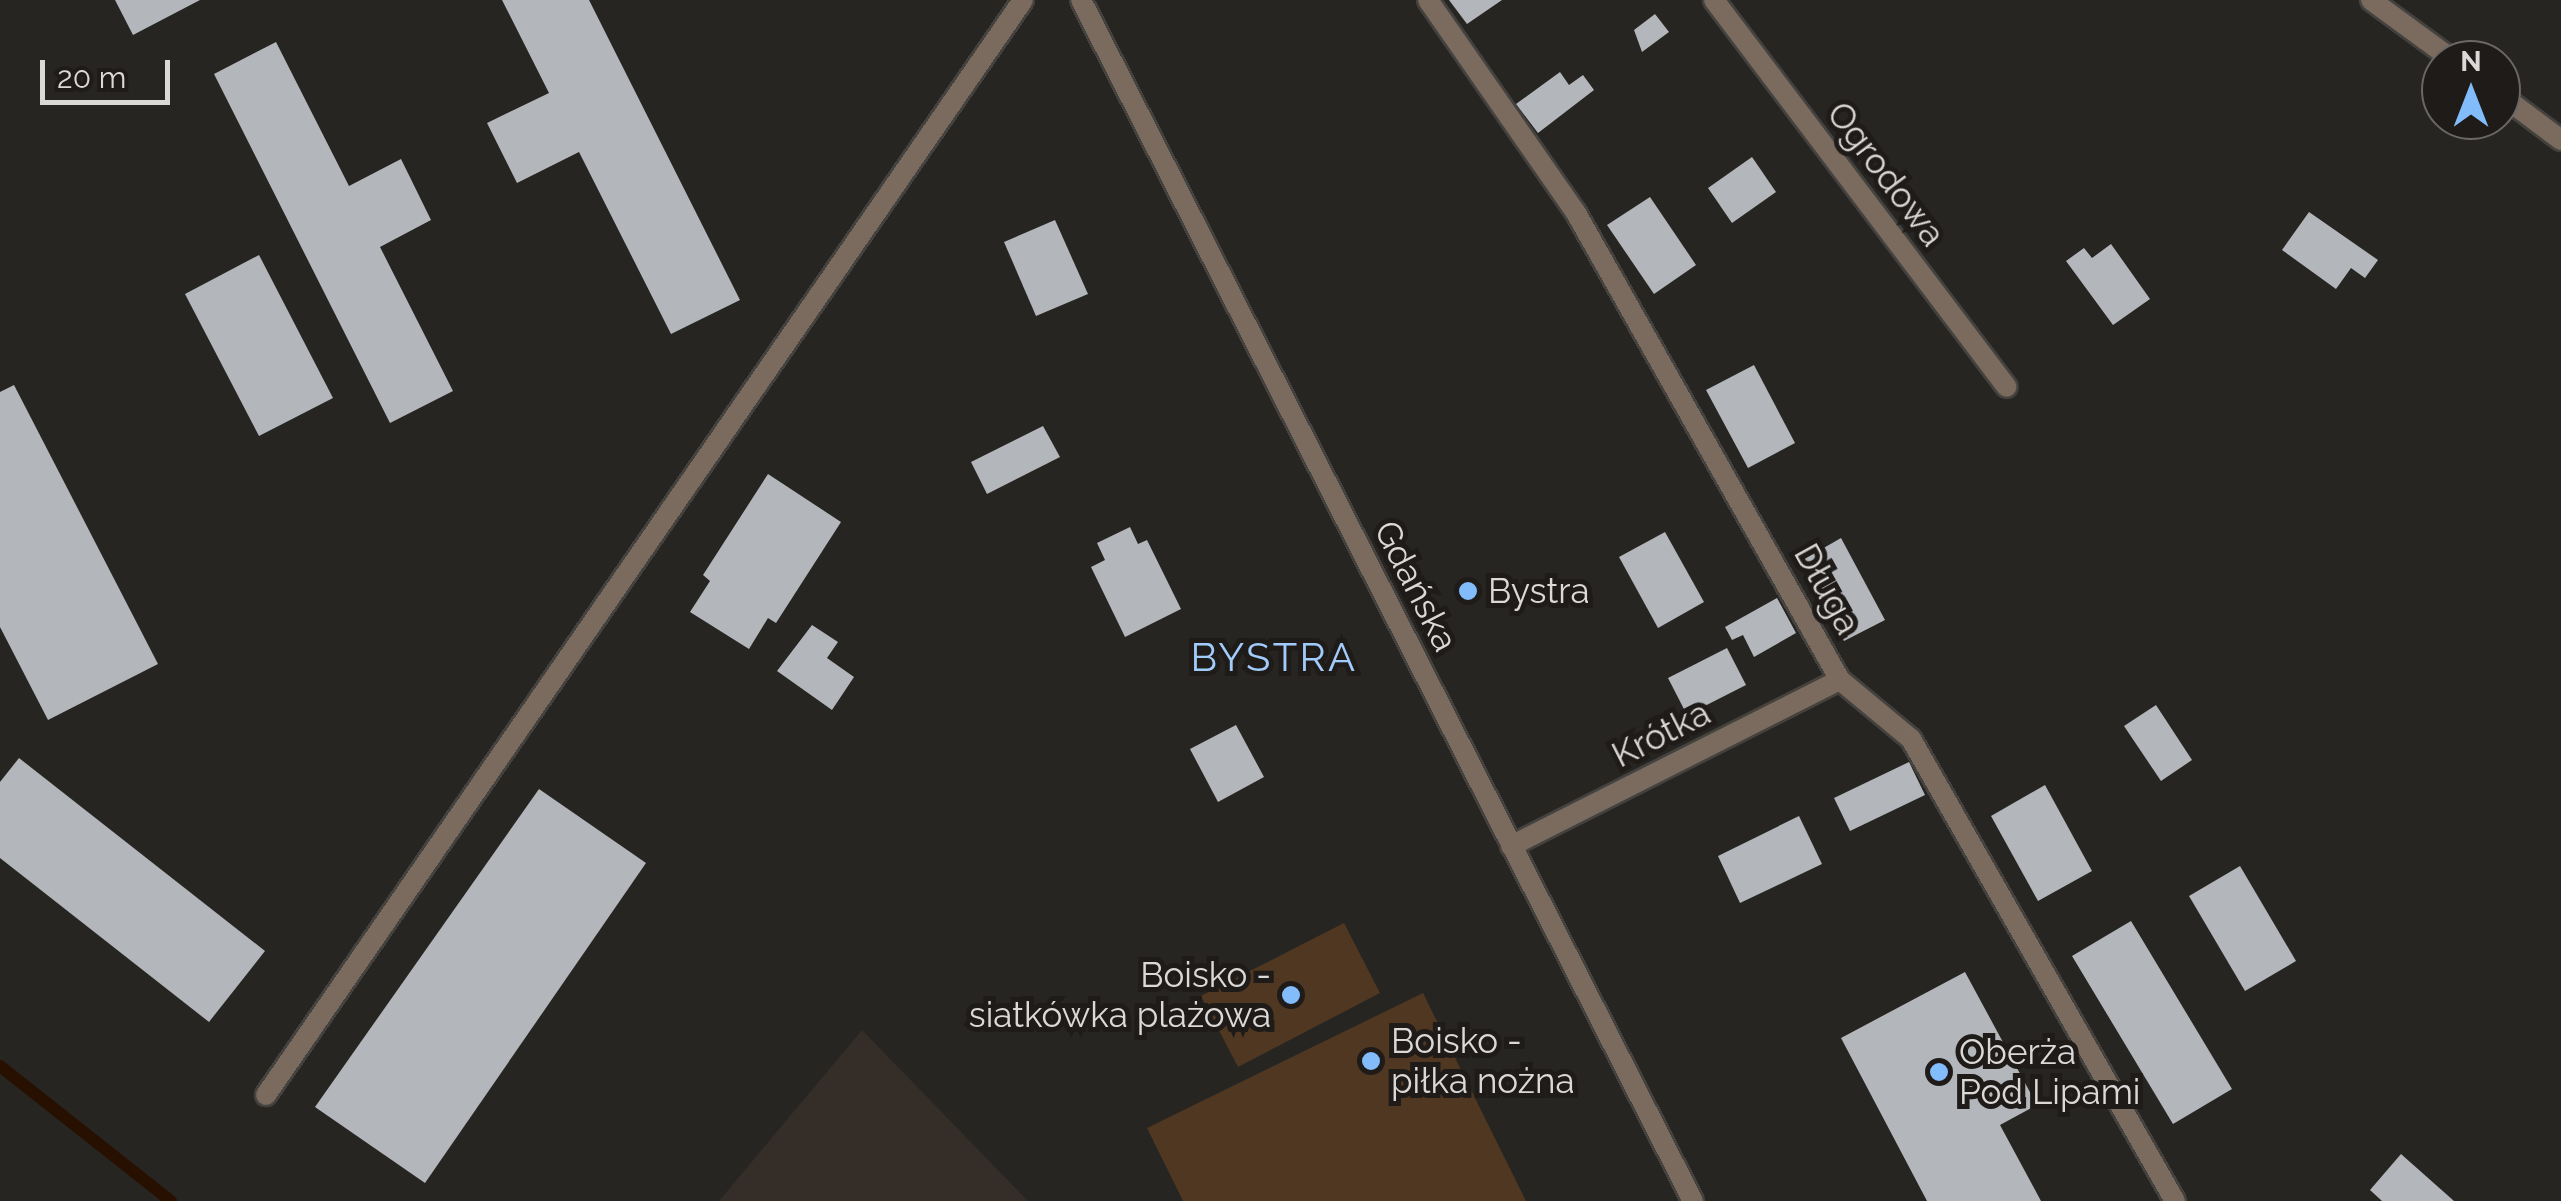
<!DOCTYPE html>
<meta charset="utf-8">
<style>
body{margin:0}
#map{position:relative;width:2561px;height:1201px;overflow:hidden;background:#272522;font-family:Raleway,sans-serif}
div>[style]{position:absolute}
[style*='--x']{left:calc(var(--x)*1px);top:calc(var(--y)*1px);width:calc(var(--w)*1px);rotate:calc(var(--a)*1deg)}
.built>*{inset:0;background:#352e28}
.green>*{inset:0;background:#4f3721}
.stream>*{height:12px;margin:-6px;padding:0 6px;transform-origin:6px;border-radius:6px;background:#271000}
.building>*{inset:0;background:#b3b6ba}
.roads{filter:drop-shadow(2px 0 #44423f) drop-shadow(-2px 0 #44423f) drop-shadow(0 2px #44423f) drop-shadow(0 -2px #44423f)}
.service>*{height:20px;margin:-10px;padding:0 10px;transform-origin:10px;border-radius:10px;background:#7b6b5e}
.minor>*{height:20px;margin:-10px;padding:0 10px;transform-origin:10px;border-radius:10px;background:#7b6b5e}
.tertiary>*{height:20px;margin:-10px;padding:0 10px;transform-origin:10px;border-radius:10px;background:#7b6b5e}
.dots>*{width:28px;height:28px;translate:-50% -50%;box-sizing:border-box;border:5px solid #1e1b19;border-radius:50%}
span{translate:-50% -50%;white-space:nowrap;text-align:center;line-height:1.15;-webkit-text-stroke:10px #1e1b19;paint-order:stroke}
.street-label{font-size:35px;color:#dbd9d7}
.poi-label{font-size:35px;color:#dbd9d7}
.left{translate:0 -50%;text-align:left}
.right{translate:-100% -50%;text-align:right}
.quarter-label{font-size:40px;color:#a1cbfa;letter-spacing:2.5px}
.north{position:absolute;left:2421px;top:40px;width:100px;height:100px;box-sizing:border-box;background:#1e1b19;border:2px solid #6a6765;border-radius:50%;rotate:0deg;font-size:28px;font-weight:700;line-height:40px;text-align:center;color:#dbd9d7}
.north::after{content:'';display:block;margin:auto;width:35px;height:45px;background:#83bcfb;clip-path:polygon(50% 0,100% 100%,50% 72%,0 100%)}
.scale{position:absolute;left:40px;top:60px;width:130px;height:45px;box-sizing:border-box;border:5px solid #dbd9d7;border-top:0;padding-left:12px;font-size:30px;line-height:35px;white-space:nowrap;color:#dbd9d7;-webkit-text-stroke:8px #1e1b19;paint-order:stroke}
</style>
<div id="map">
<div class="built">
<i style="clip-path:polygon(862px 1030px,1028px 1201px,719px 1201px)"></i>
</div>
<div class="green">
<i style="clip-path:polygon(1344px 923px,1380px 993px,1238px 1067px,1201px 996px)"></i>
<i style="clip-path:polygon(1423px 993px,1526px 1201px,1183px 1201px,1147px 1128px)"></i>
</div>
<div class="stream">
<i style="--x:0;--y:1066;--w:218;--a:38.3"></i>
</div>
<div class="building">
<i style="clip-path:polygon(115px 0,200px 0,133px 35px)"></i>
<i style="clip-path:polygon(502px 0,589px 0,740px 300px,671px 334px,579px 152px,517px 183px,487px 123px,549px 93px)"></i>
<i style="clip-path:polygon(1449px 0,1502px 0,1467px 24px)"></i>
<i style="clip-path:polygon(1655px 14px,1669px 32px,1642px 52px,1634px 30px)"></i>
<i style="clip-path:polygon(276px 42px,349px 186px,401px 159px,431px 220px,380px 247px,453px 391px,390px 423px,214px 74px)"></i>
<i style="clip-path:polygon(1560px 72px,1569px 85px,1583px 75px,1594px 90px,1538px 133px,1516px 104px)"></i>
<i style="clip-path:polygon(1752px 157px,1776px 192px,1732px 223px,1708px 188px)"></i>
<i style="clip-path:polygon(1650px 197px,1696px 265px,1654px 294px,1607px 225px)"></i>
<i style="clip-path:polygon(2309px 212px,2378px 260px,2365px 278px,2351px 268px,2336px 289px,2282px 250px)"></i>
<i style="clip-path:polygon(1055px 220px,1088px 294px,1036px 316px,1004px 242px)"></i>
<i style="clip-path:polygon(2111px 244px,2150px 299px,2113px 325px,2066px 261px,2084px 248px,2092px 258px)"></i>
<i style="clip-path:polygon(259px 255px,333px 398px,259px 436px,185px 294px)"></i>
<i style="clip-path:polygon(1754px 365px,1795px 443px,1748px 468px,1706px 390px)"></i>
<i style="clip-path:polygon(14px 385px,158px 664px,48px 720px,0 627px,0 392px)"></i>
<i style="clip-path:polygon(1043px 426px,1060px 457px,987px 494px,971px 462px)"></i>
<i style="clip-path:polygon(768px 474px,841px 522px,776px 623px,768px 618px,749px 649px,690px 612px,710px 581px,703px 575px)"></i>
<i style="clip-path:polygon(1130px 527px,1138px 544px,1147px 540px,1181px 609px,1125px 637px,1091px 567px,1105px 560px,1097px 543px)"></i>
<i style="clip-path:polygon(1665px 532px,1704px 602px,1658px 628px,1619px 557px)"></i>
<i style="clip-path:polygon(1841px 538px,1885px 620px,1844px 641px,1801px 561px)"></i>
<i style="clip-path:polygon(1777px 598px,1796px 633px,1754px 657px,1743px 635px,1732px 640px,1725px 627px)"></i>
<i style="clip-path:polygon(812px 625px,838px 642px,827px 658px,854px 677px,832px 710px,777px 671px)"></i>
<i style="clip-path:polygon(1727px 648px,1746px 685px,1687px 715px,1668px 678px)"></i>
<i style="clip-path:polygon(2156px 705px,2192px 760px,2161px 781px,2124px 726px)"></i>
<i style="clip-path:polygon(1236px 725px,1264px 777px,1218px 802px,1190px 749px)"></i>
<i style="clip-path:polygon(19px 758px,265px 951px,209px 1022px,0 858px,0 782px)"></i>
<i style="clip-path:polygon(1909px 762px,1925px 795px,1850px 831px,1834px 798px)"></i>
<i style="clip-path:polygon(2045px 785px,2092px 871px,2038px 901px,1991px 816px)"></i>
<i style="clip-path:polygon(539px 789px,646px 863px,425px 1183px,315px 1107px)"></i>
<i style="clip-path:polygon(1799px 816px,1822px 864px,1740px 903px,1718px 856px)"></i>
<i style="clip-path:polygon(2240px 866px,2296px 961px,2245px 991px,2189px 896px)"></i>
<i style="clip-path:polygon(2131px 921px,2232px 1089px,2173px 1124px,2072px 956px)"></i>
<i style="clip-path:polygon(1965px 972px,2037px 1105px,2000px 1125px,2041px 1201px,1927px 1201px,1841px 1038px)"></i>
<i style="clip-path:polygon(2401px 1154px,2454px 1201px,2382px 1201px,2370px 1190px)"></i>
</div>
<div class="roads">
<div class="service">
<i style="--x:266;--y:1095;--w:1331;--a:-55.34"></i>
</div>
<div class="minor">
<i style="--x:1428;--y:0;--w:259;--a:55.2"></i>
<i style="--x:1576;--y:213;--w:536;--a:60.52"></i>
<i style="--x:1840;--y:680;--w:92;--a:39.7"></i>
<i style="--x:1911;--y:739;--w:532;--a:60.26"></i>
<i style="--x:1714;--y:0;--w:485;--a:52.9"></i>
<i style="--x:2371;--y:0;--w:102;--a:36.2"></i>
<i style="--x:2501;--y:95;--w:75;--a:36.9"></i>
<i style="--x:1511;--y:846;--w:369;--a:-26.8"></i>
</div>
<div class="tertiary">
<i style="--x:1081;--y:0;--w:1348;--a:63"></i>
</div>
</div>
<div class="dots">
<i style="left:1468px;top:591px;background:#83bcfb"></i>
<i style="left:1291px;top:995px;background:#83bcfb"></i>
<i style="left:1371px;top:1061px;background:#83bcfb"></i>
<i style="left:1939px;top:1072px;background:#83bcfb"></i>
</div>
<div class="street-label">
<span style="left:1886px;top:174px;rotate:53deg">Ogrodowa</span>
<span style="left:1416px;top:586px;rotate:63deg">Gdańska</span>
<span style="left:1827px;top:589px;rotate:61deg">Długa</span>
<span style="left:1661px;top:734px;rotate:-27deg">Krótka</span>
</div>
<div class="poi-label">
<span class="left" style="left:1488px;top:591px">Bystra</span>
<span class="right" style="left:1271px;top:995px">Boisko -<br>siatkówka plażowa</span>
<span class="left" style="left:1391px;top:1061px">Boisko -<br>piłka nożna</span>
<span class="left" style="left:1959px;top:1072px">Oberża<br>Pod Lipami</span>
</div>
<div class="quarter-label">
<span style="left:1274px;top:657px">BYSTRA</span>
</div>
<div class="north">N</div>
<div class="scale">20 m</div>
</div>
